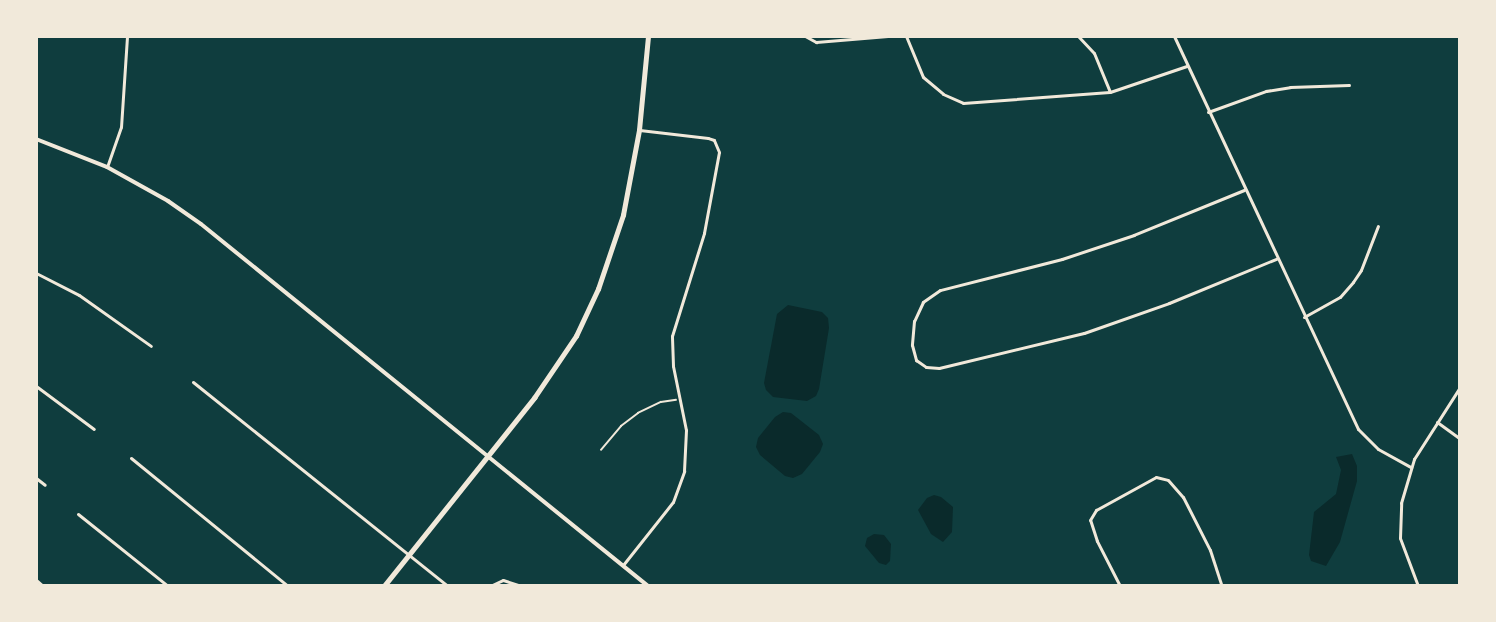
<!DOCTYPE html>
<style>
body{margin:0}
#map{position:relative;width:1496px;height:622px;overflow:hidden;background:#0f3d3e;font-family:"Fira Sans",sans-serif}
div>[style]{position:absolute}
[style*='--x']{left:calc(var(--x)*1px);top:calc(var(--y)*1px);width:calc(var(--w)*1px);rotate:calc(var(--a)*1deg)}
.water>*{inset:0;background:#0a2a2b}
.path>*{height:1.5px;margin:-0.75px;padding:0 0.75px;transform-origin:0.75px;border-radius:0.75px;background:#f1e9da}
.minor>*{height:3px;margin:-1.5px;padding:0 1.5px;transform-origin:1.5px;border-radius:1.5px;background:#f1e9da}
.tertiary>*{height:4px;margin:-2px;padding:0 2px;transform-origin:2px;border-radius:2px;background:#f1e9da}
.secondary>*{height:4.5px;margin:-2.25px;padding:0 2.25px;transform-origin:2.25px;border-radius:2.25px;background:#f1e9da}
span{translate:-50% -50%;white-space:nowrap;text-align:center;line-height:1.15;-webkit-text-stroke:4.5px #f1e9da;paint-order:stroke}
.frame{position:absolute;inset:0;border:38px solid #f1e9da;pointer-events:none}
</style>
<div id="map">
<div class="water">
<i style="clip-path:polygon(788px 305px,822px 312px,828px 318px,829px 328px,819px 389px,816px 396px,807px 401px,773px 397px,766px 390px,764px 383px,777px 314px)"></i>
<i style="clip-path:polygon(783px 412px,791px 413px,819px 435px,823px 444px,820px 452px,802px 474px,793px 478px,785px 476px,760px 455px,756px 447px,758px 438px,775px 417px)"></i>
<i style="clip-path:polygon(1352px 454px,1357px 466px,1357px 481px,1340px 542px,1326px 566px,1311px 561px,1309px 555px,1314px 512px,1336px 494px,1341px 470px,1336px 457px)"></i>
<i style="clip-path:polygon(934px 495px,941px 497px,953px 507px,952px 532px,943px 542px,931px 534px,918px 510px,927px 498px)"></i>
<i style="clip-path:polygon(874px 534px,884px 535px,891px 544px,890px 561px,886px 565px,879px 563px,865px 546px,867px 538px)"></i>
</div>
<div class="path">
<i style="--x:601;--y:450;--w:31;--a:-50"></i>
<i style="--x:621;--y:426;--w:21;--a:-37"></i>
<i style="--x:638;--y:413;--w:25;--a:-26"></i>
<i style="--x:661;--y:402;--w:15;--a:-8"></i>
</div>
<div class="minor">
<i style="--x:805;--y:36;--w:13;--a:29"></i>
<i style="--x:816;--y:42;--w:72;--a:-4.8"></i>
<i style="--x:906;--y:36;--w:44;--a:67.5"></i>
<i style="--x:923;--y:77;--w:26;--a:40"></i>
<i style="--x:943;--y:94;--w:22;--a:24"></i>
<i style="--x:963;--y:103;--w:147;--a:-4.3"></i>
<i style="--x:1110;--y:92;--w:81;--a:-18.7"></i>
<i style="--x:1078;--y:36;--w:23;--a:47"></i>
<i style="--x:1094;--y:53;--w:42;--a:67.7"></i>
<i style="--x:1174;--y:36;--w:434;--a:64.9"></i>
<i style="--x:1358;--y:429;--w:28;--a:45"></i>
<i style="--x:1378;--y:449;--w:38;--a:29"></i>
<i style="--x:1208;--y:112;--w:62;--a:-19.9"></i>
<i style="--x:1266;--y:91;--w:24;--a:-9"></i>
<i style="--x:1290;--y:87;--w:59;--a:-1.9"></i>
<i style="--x:107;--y:167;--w:42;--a:-70.7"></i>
<i style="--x:121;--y:127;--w:91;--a:-86.2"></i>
<i style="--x:1244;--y:190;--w:119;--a:157.8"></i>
<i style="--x:1134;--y:235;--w:76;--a:161.6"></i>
<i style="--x:1062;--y:259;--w:126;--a:165.7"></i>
<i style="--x:940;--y:290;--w:21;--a:145"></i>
<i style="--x:923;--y:302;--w:21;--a:115"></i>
<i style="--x:914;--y:321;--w:24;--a:95"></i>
<i style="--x:912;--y:345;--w:16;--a:75"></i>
<i style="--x:916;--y:360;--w:12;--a:35"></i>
<i style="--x:926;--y:367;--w:13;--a:4"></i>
<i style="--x:939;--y:368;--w:149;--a:-13.6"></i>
<i style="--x:1084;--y:333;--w:90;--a:-19.4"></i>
<i style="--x:1169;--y:303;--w:116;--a:-22.4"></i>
<i style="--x:36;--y:273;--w:48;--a:27.1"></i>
<i style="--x:79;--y:295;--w:88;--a:35.3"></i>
<i style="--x:1304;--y:317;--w:41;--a:-29.1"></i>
<i style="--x:1340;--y:297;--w:20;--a:-49"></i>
<i style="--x:1353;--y:282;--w:14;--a:-56"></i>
<i style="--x:1361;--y:270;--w:47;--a:-68.9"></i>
<i style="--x:193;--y:382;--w:327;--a:38.7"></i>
<i style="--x:36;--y:386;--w:72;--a:36.6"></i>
<i style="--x:1437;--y:422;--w:29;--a:36"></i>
<i style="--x:131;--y:458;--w:203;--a:39.2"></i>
<i style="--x:36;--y:478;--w:11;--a:38"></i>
<i style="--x:78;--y:514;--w:115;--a:38.7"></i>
<i style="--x:623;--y:565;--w:80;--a:-51.6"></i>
<i style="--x:673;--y:502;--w:33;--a:-70"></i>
<i style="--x:684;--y:471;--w:41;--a:-87.2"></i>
<i style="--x:686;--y:430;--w:65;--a:-101.5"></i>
<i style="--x:673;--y:366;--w:30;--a:-92"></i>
<i style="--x:672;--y:336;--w:108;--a:-72.7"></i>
<i style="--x:704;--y:233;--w:82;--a:-79.5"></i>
<i style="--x:719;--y:152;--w:13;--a:-113"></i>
<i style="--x:714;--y:140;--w:6;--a:-162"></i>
<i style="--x:708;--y:138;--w:69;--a:-173.4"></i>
<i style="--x:36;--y:580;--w:9;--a:41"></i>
<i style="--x:490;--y:586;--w:14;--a:-25"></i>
<i style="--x:503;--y:580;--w:19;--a:18"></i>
<i style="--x:1120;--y:586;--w:51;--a:-117.1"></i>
<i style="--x:1097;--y:541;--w:22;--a:-108"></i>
<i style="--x:1090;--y:520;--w:12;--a:-59"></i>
<i style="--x:1096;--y:510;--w:68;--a:-28.8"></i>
<i style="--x:1156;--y:477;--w:12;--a:14"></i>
<i style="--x:1168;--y:480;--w:23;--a:49"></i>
<i style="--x:1183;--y:497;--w:59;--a:63"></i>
<i style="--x:1210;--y:550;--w:38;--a:72"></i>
<i style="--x:1418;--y:586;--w:51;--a:-110.6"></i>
<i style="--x:1400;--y:538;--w:35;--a:-88"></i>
<i style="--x:1401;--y:503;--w:46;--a:-73.5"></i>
<i style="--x:1414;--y:459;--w:85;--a:-57.4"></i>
</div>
<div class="tertiary">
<i style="--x:36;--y:139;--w:76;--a:21.5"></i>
<i style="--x:107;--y:167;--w:70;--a:29.1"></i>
<i style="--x:168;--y:201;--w:40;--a:34.9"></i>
<i style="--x:201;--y:224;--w:575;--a:39"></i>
</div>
<div class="secondary">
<i style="--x:384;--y:586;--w:241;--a:-51.4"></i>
<i style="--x:534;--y:398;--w:75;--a:-55.9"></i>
<i style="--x:576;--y:336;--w:52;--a:-64.9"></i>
<i style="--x:598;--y:289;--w:78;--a:-71.3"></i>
<i style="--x:623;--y:215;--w:86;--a:-79.3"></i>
<i style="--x:639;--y:130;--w:94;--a:-84.5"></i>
</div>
<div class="frame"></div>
</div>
